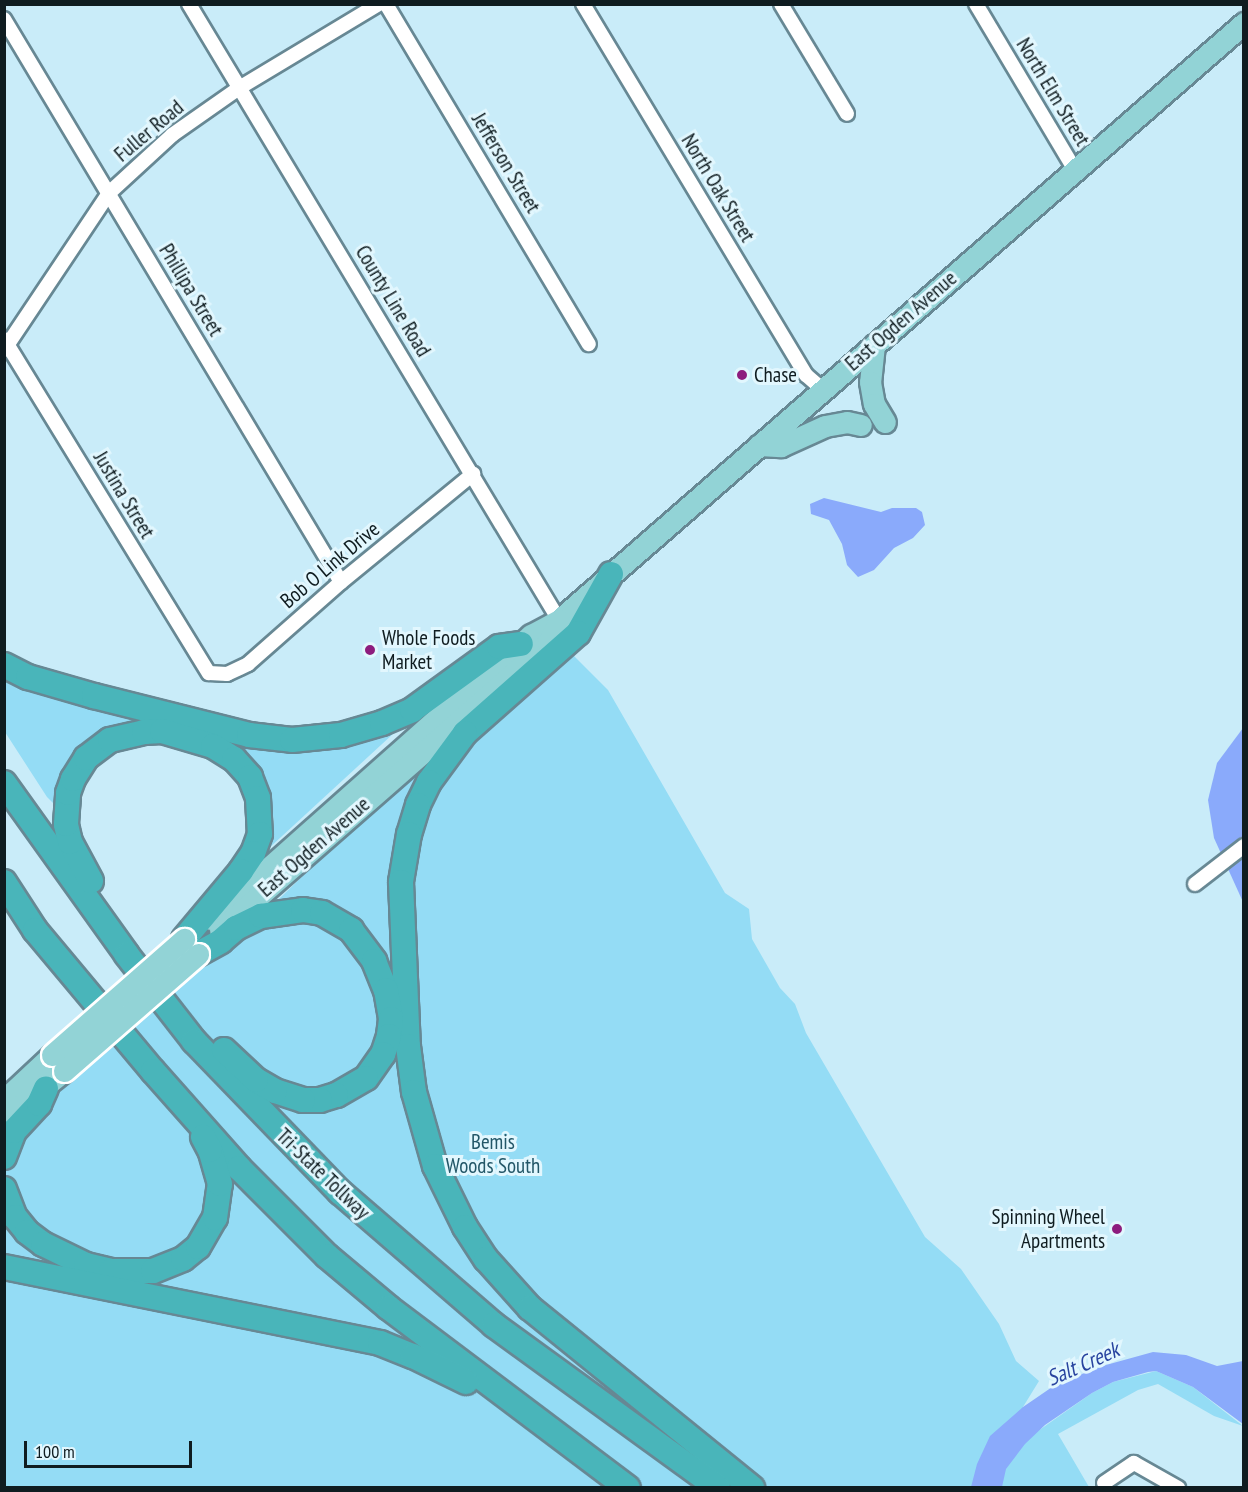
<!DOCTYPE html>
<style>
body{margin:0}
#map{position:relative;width:1248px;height:1492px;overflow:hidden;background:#c9ecf9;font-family:"PT Sans Narrow",sans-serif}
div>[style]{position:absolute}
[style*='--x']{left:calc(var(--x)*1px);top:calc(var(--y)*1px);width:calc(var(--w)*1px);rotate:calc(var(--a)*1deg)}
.green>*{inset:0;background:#94dcf5}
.water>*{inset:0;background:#8aaafb}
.roads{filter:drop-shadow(2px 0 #678894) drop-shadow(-2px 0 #678894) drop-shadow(0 2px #678894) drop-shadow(0 -2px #678894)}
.minor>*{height:14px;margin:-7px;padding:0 7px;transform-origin:7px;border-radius:7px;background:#fff}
.primary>*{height:21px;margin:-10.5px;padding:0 10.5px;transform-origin:10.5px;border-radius:10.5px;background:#92d3d6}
.motorway>*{height:24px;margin:-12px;padding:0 12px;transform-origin:12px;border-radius:12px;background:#49b5ba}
.bridges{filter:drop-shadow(2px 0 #fff) drop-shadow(-2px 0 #fff) drop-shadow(0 2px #fff) drop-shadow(0 -2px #fff)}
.primary-bridge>*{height:21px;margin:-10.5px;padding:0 10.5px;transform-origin:10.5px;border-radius:10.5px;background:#92d3d6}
.dots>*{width:16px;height:16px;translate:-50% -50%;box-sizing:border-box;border:3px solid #e2f7fe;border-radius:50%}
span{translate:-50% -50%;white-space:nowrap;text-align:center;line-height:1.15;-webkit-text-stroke:6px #e2f7fe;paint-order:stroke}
.street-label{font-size:21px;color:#0f1c20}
.poi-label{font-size:21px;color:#0f1c20}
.left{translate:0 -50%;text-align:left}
.right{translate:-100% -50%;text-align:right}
.park-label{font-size:21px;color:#235768}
.water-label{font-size:22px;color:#28439f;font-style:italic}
.frame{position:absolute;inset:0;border:6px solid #0f1c20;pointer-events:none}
.scale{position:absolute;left:24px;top:1441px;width:168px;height:27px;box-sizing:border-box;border:3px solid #0f1c20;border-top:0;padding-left:8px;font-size:18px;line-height:21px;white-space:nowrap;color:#0f1c20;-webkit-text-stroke:4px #e2f7fe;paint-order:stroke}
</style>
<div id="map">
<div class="green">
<i style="clip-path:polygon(570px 652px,608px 690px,725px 893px,749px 909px,752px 939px,780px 988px,795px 1004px,806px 1033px,925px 1237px,961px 1269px,999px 1324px,1016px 1361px,1039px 1381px,1023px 1407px,1038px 1431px,1092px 1393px,1113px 1382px,1156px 1371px,1193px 1387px,1243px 1426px,1214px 1416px,1158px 1384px,1138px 1390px,1058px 1434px,1089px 1487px,5px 1487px,5px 1133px,225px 942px,281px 897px,345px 835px,427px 763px)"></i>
<i style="clip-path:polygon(4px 676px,113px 713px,136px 720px,104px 729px,73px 752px,60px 777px,55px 805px,47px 797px,5px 732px)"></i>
<i style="clip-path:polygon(402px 723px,394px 733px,268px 849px,274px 826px,272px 803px,259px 768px,237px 749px,239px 742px)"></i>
</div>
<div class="water">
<i style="clip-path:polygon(824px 498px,881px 512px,892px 508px,916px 508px,922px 512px,925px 525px,913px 538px,894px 548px,874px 570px,858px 577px,847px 565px,842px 544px,829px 520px,811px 514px,810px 504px)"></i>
<i style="clip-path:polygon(1243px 728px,1243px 902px,1214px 838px,1208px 800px,1217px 763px)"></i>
<i style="clip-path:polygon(1153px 1352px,1186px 1355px,1217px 1366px,1243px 1361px,1243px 1424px,1193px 1387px,1156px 1371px,1148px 1372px,1113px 1382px,1092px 1393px,1045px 1425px,1025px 1444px,1006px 1469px,1002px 1487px,971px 1487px,977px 1464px,990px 1436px,1023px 1407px,1058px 1383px,1106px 1365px)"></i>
</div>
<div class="roads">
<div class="minor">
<i style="--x:189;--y:4;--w:719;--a:59.01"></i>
<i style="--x:386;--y:4;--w:396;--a:59.2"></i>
<i style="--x:583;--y:4;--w:433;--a:59"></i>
<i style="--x:806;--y:375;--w:21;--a:41"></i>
<i style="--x:781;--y:4;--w:128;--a:59"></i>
<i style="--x:976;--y:4;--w:193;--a:59.2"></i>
<i style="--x:4;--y:19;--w:656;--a:59.1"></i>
<i style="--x:4;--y:339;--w:392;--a:58.5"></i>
<i style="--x:209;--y:673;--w:18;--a:3"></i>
<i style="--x:227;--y:674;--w:23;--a:-25"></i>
<i style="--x:248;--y:664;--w:124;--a:-41.4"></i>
<i style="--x:341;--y:582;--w:171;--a:-39.3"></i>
<i style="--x:4;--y:350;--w:189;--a:-56.2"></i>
<i style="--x:109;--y:193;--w:86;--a:-42.6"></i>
<i style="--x:172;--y:135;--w:82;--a:-35"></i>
<i style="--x:239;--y:88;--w:163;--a:-31"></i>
<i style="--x:1195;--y:884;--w:62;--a:-37.8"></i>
<i style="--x:1104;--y:1483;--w:36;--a:-34"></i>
<i style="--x:1134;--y:1463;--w:51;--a:29.6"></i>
</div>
<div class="primary">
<i style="--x:874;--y:345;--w:37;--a:96"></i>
<i style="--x:870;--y:382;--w:22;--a:80"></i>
<i style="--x:874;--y:404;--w:21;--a:59"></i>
<i style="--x:759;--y:445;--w:22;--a:3"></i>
<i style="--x:781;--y:446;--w:48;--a:-24.4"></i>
<i style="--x:825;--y:426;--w:22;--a:-10"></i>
<i style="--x:847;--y:422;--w:14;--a:12"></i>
<i style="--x:211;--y:919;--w:428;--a:-41.6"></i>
<i style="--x:531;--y:635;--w:32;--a:-28"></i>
<i style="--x:559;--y:620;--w:909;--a:-41.07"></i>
<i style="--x:220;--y:930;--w:436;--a:-41.2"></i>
<i style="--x:548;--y:643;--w:25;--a:-64"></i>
<i style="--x:4;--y:1100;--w:66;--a:-43.2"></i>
<i style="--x:4;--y:1119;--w:77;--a:-38.7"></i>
</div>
<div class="motorway">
<i style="--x:611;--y:574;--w:68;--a:119.2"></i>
<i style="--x:578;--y:633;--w:151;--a:138.5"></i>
<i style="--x:465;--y:733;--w:61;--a:126.3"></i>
<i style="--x:429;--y:782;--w:25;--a:116"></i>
<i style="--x:418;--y:805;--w:30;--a:107"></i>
<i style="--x:409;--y:834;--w:49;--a:99.5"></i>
<i style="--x:401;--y:882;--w:164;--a:87.6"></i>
<i style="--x:408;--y:1046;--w:46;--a:82.6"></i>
<i style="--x:414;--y:1092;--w:77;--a:74.2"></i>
<i style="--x:435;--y:1166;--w:68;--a:63.8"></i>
<i style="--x:465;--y:1227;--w:38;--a:57"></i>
<i style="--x:486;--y:1259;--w:66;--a:48.1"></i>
<i style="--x:530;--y:1308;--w:286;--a:39"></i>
<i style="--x:4;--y:665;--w:27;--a:27"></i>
<i style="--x:28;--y:677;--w:69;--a:16.1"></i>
<i style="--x:94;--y:696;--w:160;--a:14.1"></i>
<i style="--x:249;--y:735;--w:43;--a:6.6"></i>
<i style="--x:292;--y:740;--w:49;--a:-5.8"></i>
<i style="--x:341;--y:735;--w:43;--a:-16.3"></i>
<i style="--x:382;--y:723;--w:33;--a:-23"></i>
<i style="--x:412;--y:710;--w:107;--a:-35.9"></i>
<i style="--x:499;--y:647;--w:22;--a:-8"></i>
<i style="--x:4;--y:783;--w:211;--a:54.4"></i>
<i style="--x:127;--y:955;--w:109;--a:52.1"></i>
<i style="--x:194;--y:1041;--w:210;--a:46"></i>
<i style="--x:340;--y:1192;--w:203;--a:40.8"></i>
<i style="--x:494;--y:1325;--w:277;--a:36"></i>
<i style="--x:91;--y:881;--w:44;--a:-118.3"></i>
<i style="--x:70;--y:842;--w:18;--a:-103"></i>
<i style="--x:66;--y:824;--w:31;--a:-86"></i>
<i style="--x:68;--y:793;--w:15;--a:-70"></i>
<i style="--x:73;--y:779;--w:25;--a:-58"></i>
<i style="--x:86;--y:758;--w:30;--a:-37"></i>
<i style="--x:110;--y:740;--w:35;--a:-13"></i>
<i style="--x:144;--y:732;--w:18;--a:-3"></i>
<i style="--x:162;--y:731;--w:53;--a:16.4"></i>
<i style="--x:213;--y:746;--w:25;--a:32"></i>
<i style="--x:234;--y:759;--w:24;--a:48"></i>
<i style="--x:250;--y:777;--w:22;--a:69"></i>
<i style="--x:258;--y:798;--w:36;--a:87"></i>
<i style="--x:260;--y:834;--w:20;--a:110"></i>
<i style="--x:253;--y:853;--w:22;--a:124"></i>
<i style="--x:241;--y:871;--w:89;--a:130"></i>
<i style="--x:4;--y:882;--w:57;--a:57.1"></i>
<i style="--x:35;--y:930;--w:184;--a:50.1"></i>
<i style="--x:153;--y:1071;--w:130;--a:48.4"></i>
<i style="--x:239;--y:1168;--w:124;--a:45"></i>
<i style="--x:327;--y:1256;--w:81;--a:40"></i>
<i style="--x:389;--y:1308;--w:299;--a:37"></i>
<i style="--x:198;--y:954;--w:26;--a:-29"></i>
<i style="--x:221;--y:941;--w:20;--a:-41"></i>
<i style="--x:236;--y:928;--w:28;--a:-26"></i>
<i style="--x:261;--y:916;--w:42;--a:-8.1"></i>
<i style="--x:303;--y:910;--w:19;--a:9"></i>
<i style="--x:322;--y:913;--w:34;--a:30"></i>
<i style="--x:351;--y:930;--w:39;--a:53"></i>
<i style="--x:374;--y:961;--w:31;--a:68"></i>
<i style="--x:386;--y:990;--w:29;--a:80"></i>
<i style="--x:391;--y:1019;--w:17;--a:97"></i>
<i style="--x:389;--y:1036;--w:19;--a:108"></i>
<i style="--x:383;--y:1054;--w:29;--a:125"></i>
<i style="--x:366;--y:1078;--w:34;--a:150"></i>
<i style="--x:336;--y:1095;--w:17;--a:163"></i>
<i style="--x:320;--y:1100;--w:17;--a:180"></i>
<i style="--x:303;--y:1100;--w:29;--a:-162"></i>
<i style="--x:275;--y:1091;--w:22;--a:-150"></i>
<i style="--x:256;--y:1080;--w:44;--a:-136.8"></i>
<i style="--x:4;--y:1157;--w:28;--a:-69"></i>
<i style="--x:14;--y:1131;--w:37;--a:-47"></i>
<i style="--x:39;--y:1104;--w:17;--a:-66"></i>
<i style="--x:4;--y:1189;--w:30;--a:69"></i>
<i style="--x:15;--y:1217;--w:19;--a:51"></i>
<i style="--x:27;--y:1232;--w:20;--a:37"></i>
<i style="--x:43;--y:1244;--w:48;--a:26"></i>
<i style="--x:86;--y:1265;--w:26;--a:13"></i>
<i style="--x:111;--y:1271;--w:42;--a:0"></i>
<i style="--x:153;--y:1271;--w:32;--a:-22"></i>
<i style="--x:183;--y:1259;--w:19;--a:-39"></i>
<i style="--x:198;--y:1247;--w:34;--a:-60"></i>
<i style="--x:215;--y:1218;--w:34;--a:-82"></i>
<i style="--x:220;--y:1184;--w:35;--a:-106"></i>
<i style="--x:210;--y:1150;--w:15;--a:-118"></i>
<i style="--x:4;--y:1267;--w:384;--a:11.4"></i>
<i style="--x:380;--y:1343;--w:35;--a:22"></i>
<i style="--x:413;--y:1356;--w:59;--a:26.1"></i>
</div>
</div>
<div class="bridges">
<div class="primary-bridge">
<i style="--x:52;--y:1055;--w:176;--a:-41.3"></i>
<i style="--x:64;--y:1071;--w:178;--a:-41.1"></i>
</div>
</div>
<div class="dots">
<i style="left:742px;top:375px;background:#8d1c7e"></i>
<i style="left:370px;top:650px;background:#8d1c7e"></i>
<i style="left:1117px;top:1229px;background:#8d1c7e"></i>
</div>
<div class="street-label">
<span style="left:1053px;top:92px;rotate:59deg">North Elm Street</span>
<span style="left:149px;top:131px;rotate:-40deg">Fuller Road</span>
<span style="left:506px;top:163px;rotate:59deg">Jefferson Street</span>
<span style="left:718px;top:188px;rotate:59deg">North Oak Street</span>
<span style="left:191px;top:290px;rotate:59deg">Phillipa Street</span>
<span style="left:393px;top:301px;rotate:59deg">County Line Road</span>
<span style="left:901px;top:321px;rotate:-41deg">East Ogden Avenue</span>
<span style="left:124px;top:495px;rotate:59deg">Justina Street</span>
<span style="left:330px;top:565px;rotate:-40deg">Bob O Link Drive</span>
<span style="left:314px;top:847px;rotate:-41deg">East Ogden Avenue</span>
<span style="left:323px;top:1174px;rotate:44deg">Tri-State Tollway</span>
</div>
<div class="poi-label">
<span class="left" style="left:754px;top:375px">Chase</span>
<span class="left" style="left:382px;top:650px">Whole Foods<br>Market</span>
<span class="right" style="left:1105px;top:1229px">Spinning Wheel<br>Apartments</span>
</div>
<div class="park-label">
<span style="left:493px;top:1154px">Bemis<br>Woods South</span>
</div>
<div class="water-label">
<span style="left:1083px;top:1364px;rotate:-24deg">Salt Creek</span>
</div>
<div class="frame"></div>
<div class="scale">100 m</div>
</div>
